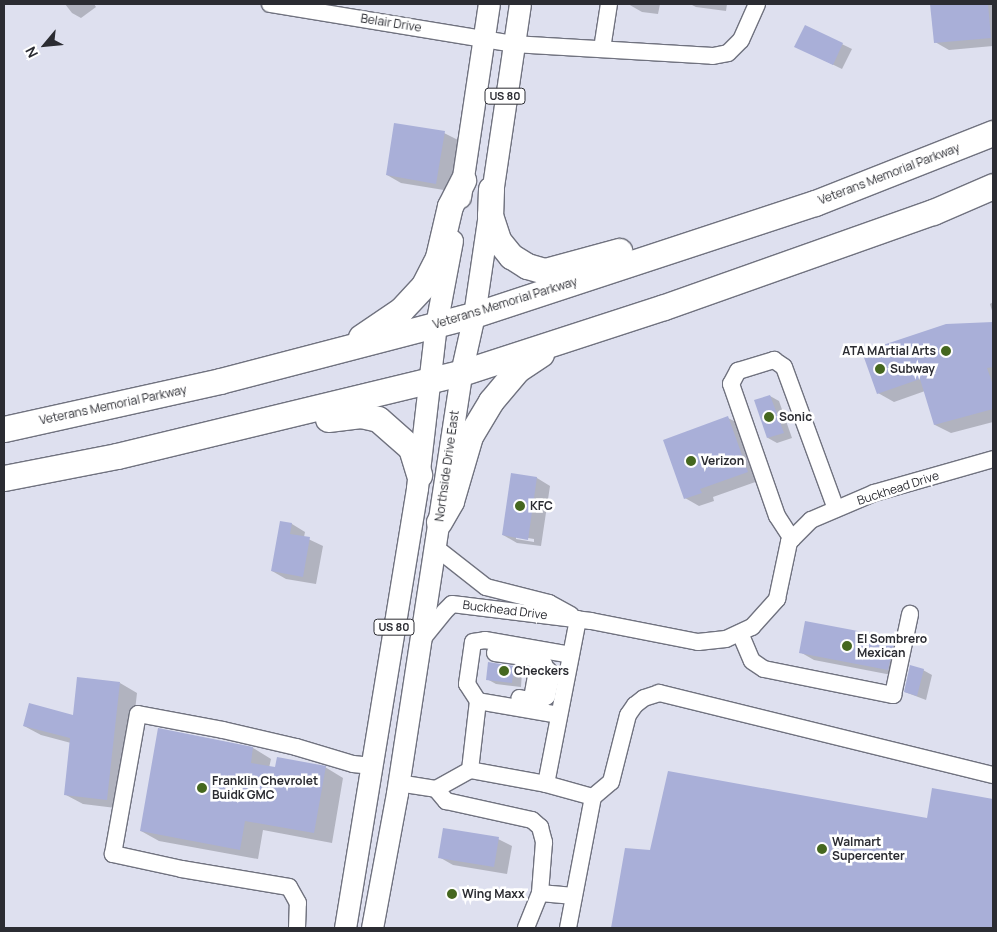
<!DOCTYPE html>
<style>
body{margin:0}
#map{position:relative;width:997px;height:932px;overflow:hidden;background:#dee0ef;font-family:Manrope,sans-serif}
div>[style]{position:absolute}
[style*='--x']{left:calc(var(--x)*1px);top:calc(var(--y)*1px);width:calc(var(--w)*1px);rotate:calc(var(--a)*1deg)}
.shadow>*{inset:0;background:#0003}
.building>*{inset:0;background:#a9afd8}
.roads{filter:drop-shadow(1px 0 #70727f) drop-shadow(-1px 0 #70727f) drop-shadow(0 1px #70727f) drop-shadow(0 -1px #70727f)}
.minor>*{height:16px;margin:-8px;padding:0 8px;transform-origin:8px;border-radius:8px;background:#fff}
.major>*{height:21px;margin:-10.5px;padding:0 10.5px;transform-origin:10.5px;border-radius:10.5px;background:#fff}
.highway>*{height:25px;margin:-12.5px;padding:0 12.5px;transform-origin:12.5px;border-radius:12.5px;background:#fff}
.dots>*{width:14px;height:14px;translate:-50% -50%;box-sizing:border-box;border:2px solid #fff;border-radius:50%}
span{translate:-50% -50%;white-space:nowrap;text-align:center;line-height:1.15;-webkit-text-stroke:5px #fff;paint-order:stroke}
.shield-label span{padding:1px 4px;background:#fff;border:1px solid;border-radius:4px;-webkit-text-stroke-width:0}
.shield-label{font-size:11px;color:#2b2c32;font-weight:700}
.street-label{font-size:12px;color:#2b2c32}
.poi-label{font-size:12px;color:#2b2c32;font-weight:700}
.right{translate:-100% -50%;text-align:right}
.left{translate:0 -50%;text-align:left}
.frame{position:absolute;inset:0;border:5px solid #2b2c32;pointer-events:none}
.north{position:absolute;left:20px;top:20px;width:50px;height:50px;-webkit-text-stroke:4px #fff;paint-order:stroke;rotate:242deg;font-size:14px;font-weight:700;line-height:20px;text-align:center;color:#2b2c32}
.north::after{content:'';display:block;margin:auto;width:18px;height:22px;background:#2b2c32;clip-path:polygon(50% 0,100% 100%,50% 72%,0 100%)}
</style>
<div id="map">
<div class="shadow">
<i style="clip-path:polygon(65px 4px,94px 4px,96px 7px,81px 18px,72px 13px)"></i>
<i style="clip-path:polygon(628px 4px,660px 4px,658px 14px,642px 12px)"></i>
<i style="clip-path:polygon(690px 4px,727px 4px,726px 11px,696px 7px)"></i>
<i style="clip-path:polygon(932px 4px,993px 4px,993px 46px,949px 50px,935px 42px)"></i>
<i style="clip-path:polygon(805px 26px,852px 49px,842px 69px,805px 51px)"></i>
<i style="clip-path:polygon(444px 133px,458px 140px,450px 191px,401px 183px,387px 175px)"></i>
<i style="clip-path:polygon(993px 302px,993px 314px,990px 304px)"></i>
<i style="clip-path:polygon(993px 323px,993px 422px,951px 433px,935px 425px,925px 391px,894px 402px,878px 393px,946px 325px)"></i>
<i style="clip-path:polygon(770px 396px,779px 401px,792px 438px,777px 443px,768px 438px)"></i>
<i style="clip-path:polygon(728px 418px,742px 425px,761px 480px,713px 497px,714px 501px,699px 506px,685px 498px)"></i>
<i style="clip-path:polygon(evenodd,512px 474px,537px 478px,550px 486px,541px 546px,517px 543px,503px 535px,512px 474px,516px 536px,534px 539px,534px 542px,516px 539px,516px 536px)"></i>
<i style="clip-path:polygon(281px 522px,292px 524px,305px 532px,304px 537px,323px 546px,316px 584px,286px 579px,272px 571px)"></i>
<i style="clip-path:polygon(894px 640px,908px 647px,902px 677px,814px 660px,800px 652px)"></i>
<i style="clip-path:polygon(513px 667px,522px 672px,521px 687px,496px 684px,487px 679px)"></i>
<i style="clip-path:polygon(923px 670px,932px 675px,926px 700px,905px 692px)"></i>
<i style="clip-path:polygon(120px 683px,137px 693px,124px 809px,83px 804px,66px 795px,71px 743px,41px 735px,24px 726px,74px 716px)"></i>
<i style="clip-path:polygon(159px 729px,253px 748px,271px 759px,269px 768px,325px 767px,343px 778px,332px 843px,263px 830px,258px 859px,159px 841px,141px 831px)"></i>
<i style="clip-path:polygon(933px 789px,993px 801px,993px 928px,612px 928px,626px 849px,651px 851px,928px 819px)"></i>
<i style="clip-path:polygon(498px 839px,512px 846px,507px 874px,453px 865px,439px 857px)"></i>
</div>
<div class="building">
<i style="clip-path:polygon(930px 4px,988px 4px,991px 38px,934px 43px)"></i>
<i style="clip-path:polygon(805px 25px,843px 43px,833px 65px,794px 47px)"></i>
<i style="clip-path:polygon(394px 123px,445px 131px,436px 184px,386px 175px)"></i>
<i style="clip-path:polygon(993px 322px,993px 367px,987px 368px,993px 385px,993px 409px,934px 425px,920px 379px,877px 394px,862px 352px,946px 324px)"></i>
<i style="clip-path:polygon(770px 395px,784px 433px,767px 438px,754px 400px)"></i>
<i style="clip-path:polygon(728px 416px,748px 472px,700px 489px,702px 493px,684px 499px,663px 440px)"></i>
<i style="clip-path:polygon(511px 473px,537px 477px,528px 540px,502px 535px)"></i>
<i style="clip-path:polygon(280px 521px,292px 523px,290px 534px,310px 537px,303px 577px,271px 571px)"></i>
<i style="clip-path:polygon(805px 621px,895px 638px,888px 670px,799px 653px)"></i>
<i style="clip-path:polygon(488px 662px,514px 666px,512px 683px,486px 680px)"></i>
<i style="clip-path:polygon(910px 665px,924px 669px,917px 696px,904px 692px)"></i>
<i style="clip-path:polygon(77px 677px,120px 682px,107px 800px,64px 795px,70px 738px,23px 726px,29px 703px,73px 715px)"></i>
<i style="clip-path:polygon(158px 728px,253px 747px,251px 763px,275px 767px,277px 757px,326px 766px,314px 833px,245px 821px,240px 850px,140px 831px)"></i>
<i style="clip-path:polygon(668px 771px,927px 818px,932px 788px,993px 799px,993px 928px,611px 928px,625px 848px,650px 850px)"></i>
<i style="clip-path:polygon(443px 828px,499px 837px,494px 867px,438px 858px)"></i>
</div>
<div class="roads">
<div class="minor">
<i style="--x:270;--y:4;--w:246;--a:9.3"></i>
<i style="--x:513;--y:44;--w:200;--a:3.4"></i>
<i style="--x:713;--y:56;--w:15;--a:-11"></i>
<i style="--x:728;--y:53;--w:18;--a:-45"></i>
<i style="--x:741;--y:40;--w:39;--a:-66"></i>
<i style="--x:602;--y:49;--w:46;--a:-81.2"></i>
<i style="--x:792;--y:539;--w:27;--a:-123"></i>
<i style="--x:777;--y:516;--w:140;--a:-109.2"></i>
<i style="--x:731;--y:384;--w:15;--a:-62"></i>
<i style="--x:738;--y:371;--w:38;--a:-17"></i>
<i style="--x:774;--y:360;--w:12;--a:35"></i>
<i style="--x:784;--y:367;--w:151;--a:69.9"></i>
<i style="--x:435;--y:547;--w:65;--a:38.1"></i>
<i style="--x:486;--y:587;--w:65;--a:14.3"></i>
<i style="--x:549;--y:603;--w:25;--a:29"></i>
<i style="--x:740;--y:633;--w:30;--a:67"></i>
<i style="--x:752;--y:661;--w:14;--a:34"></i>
<i style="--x:764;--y:669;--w:132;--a:11.4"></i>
<i style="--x:893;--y:695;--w:83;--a:-78.1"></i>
<i style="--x:420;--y:642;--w:38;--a:-51"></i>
<i style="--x:444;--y:612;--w:11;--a:-45"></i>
<i style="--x:452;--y:604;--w:140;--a:7"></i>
<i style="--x:591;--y:621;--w:109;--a:11.1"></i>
<i style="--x:698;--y:642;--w:28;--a:-6"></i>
<i style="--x:726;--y:639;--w:29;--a:-25"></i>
<i style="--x:752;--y:627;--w:38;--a:-48"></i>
<i style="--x:777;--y:599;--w:58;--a:-78.1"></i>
<i style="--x:789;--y:542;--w:31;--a:-45"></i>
<i style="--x:811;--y:520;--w:69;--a:-23.2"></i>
<i style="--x:874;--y:493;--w:124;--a:-15.9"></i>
<i style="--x:495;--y:653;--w:42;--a:8.1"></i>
<i style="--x:537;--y:659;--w:21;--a:45"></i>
<i style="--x:552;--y:674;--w:23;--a:103"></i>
<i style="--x:547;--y:696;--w:11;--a:146"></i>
<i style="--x:538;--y:702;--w:19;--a:-168"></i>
<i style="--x:538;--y:702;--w:10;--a:-119"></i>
<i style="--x:533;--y:693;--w:22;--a:-80"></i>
<i style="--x:537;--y:671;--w:10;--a:-45"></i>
<i style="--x:559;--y:715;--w:82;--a:-170.2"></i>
<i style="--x:478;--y:701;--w:20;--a:-123"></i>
<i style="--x:467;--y:684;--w:42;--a:-81.9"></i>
<i style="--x:473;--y:642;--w:12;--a:-9"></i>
<i style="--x:485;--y:640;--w:87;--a:9.9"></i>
<i style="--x:470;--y:770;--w:69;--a:-83.4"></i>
<i style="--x:398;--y:783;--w:38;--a:9"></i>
<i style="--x:436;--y:789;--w:16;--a:50"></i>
<i style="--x:446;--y:801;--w:88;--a:12.5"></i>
<i style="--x:532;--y:820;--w:11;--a:41"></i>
<i style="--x:540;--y:827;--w:16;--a:75"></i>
<i style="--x:544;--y:842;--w:51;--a:94.5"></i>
<i style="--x:540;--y:893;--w:38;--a:112"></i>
<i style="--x:546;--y:784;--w:168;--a:-79"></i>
<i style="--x:436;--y:789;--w:39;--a:-29"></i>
<i style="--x:470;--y:770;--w:77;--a:10.4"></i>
<i style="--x:546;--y:784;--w:49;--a:15.5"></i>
<i style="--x:540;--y:893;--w:34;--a:5"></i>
<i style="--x:297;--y:928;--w:25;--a:-88"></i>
<i style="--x:298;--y:903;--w:18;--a:-119"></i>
<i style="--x:289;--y:887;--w:109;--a:-170.5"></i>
<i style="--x:182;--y:869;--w:71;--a:-167.7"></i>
<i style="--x:113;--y:854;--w:142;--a:-79.9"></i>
<i style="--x:138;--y:714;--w:86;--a:10.7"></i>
<i style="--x:223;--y:730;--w:75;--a:13.1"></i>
<i style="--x:296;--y:747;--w:59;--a:16.6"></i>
<i style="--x:353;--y:764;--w:19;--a:6"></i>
<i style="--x:568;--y:928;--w:133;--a:-79.2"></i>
<i style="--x:593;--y:797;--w:23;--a:-40"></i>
<i style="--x:611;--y:782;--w:69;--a:-75.8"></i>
<i style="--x:628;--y:715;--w:12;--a:-55"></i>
<i style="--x:635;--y:705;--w:11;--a:-38"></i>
<i style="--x:644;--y:698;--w:16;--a:-18"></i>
<i style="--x:659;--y:693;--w:344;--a:13.8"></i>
</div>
<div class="major">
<i style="--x:460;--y:197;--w:195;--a:-81.5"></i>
<i style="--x:345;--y:928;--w:446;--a:-80.7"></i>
<i style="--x:417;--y:488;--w:164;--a:-83.4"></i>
<i style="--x:436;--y:325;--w:86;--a:-79.3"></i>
<i style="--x:372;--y:928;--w:137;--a:-79.5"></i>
<i style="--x:397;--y:793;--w:425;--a:-81.3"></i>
<i style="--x:461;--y:373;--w:59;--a:-77.4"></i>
<i style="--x:474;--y:315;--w:314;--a:-81.6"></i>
</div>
<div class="highway">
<i style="--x:491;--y:189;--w:26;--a:92"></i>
<i style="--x:490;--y:215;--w:26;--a:72"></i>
<i style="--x:498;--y:240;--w:21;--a:51"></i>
<i style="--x:511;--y:256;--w:19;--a:32"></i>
<i style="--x:527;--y:266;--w:19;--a:16"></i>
<i style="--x:545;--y:271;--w:77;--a:-15.1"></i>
<i style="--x:361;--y:337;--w:48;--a:-34"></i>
<i style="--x:401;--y:310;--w:34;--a:-47"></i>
<i style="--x:424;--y:285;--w:31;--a:-63"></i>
<i style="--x:438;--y:257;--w:52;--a:-76.8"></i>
<i style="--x:450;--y:206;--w:29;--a:-63"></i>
<i style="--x:328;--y:419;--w:33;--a:-7"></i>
<i style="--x:361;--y:415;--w:17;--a:13"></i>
<i style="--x:378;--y:419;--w:44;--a:41.3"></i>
<i style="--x:411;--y:448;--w:28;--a:73"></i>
<i style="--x:4;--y:429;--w:221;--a:-12.5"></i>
<i style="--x:220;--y:381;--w:262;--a:-14.6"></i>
<i style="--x:474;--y:315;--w:359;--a:-18.2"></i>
<i style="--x:815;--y:203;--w:191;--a:-21.5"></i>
<i style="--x:4;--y:478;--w:115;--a:-11"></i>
<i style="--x:117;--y:456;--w:354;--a:-13.6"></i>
<i style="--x:461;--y:373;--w:213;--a:-18"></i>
<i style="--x:664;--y:307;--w:285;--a:-19.5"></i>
<i style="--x:933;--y:212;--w:65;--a:-23.4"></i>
<i style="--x:439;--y:522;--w:24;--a:-60"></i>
<i style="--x:451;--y:501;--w:68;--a:-73.7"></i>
<i style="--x:470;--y:436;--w:41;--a:-59"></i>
<i style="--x:491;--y:401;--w:40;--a:-50"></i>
<i style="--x:517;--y:370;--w:29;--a:-34"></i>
</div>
</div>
<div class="dots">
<i style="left:946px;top:351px;background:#45671f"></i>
<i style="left:880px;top:369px;background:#45671f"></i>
<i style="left:769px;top:417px;background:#45671f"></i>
<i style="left:691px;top:461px;background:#45671f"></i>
<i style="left:520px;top:506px;background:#45671f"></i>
<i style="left:847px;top:646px;background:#45671f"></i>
<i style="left:504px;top:671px;background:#45671f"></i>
<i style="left:202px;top:788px;background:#45671f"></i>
<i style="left:822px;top:849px;background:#45671f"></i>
<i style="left:452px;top:894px;background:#45671f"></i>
</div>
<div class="shield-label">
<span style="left:505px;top:96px">US 80</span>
<span style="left:394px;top:627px">US 80</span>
</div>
<div class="street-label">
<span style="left:391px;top:23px;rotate:9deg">Belair Drive</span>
<span style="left:889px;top:174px;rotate:-21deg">Veterans Memorial Parkway</span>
<span style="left:505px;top:303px;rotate:-17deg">Veterans Memorial Parkway</span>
<span style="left:113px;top:405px;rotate:-12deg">Veterans Memorial Parkway</span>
<span style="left:447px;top:466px;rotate:-82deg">Northside Drive East</span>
<span style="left:898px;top:488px;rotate:-18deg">Buckhead Drive</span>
<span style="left:505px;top:610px;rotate:7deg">Buckhead Drive</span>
</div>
<div class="poi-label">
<span class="right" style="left:936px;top:351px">ATA MArtial Arts</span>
<span class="left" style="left:890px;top:369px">Subway</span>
<span class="left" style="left:779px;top:417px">Sonic</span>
<span class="left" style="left:701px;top:461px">Verizon</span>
<span class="left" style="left:530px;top:506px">KFC</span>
<span class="left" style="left:857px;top:646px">El Sombrero<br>Mexican</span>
<span class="left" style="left:514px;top:671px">Checkers</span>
<span class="left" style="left:212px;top:788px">Franklin Chevrolet<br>Buidk GMC</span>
<span class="left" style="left:832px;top:849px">Walmart<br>Supercenter</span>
<span class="left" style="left:462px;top:894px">Wing Maxx</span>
</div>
<div class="frame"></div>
<div class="north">N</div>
</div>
